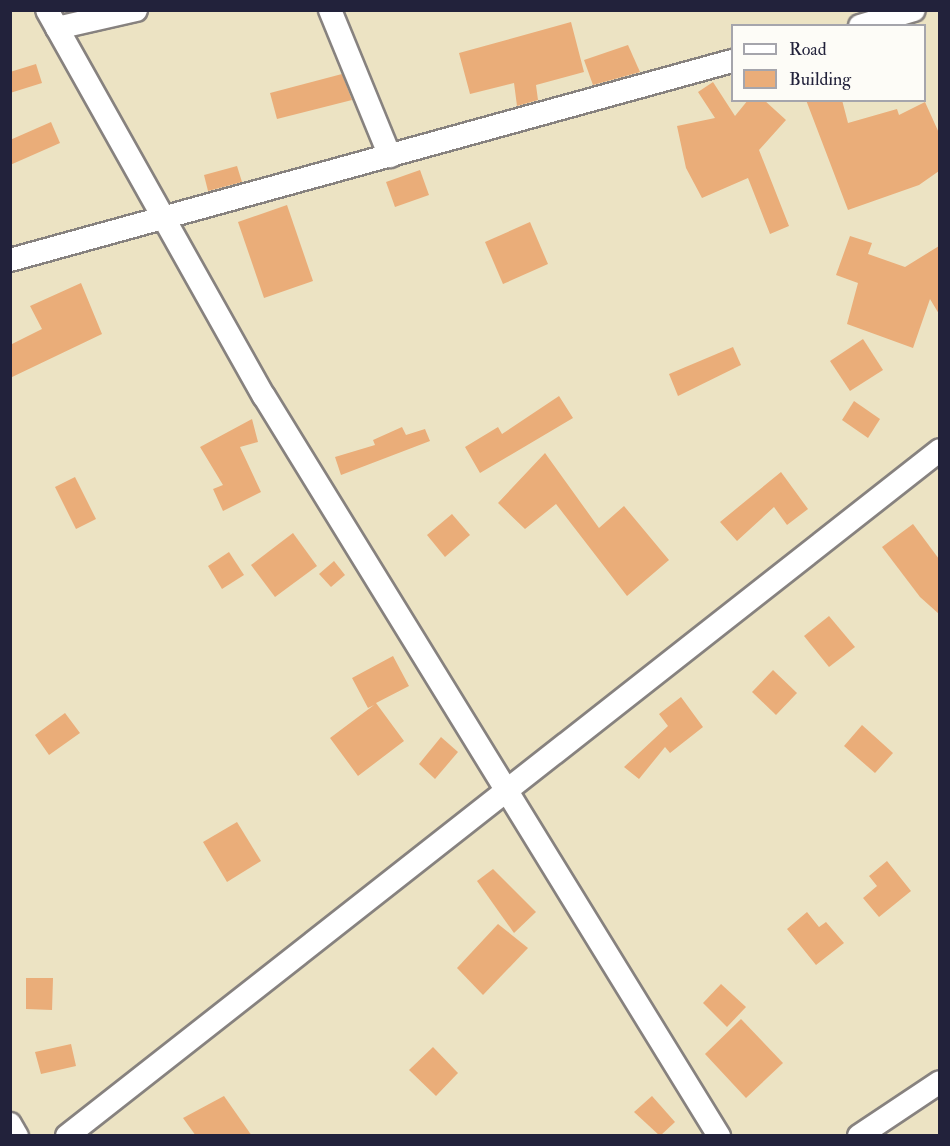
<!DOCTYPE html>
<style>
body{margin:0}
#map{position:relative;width:950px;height:1146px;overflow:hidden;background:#ece3c3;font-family:"IM FELL Double Pica",serif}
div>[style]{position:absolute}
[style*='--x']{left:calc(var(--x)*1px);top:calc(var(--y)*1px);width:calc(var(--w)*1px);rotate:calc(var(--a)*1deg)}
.building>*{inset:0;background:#eaad79}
.roads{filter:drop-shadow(2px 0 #87827f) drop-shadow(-2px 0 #87827f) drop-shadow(0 2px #87827f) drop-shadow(0 -2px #87827f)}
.minor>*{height:22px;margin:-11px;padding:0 11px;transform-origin:11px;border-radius:11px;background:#fff}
span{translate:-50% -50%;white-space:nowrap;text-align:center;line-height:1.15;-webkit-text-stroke:6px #fdfcf7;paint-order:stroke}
.frame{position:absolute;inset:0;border:12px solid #22223b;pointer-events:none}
.legend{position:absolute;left:731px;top:24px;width:195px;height:78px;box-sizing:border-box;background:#fdfcf7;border:2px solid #a5a5ac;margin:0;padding:8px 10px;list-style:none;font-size:18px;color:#22223b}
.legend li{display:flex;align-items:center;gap:12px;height:30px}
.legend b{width:30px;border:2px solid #a5a5ac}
</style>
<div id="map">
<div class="building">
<i style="clip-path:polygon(571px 22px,584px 72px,536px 85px,538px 100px,517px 106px,514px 83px,470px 94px,459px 53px)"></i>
<i style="clip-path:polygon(628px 45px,640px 72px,593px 85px,584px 60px)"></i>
<i style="clip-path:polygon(36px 64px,42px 83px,10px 93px,10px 72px)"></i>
<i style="clip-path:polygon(342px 74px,352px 100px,277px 119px,270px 93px)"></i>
<i style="clip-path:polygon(713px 82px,735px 116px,748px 100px,764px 100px,786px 120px,759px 150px,789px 226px,770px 234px,748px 178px,702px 198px,686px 168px,677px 126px,715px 118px,698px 92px)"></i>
<i style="clip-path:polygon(806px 100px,842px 100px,848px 123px,897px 109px,899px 115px,925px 102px,939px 133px,939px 171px,919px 185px,848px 210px)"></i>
<i style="clip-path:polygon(51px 122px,60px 143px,10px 165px,10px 140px)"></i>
<i style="clip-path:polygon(237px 166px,242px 182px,208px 191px,204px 175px)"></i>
<i style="clip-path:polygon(420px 170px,429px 195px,395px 207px,386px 182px)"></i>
<i style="clip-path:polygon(287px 205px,313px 281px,264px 298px,238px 222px)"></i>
<i style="clip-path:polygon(530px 222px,548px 264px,503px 284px,485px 242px)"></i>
<i style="clip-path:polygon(850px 236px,872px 243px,868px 254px,905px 267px,939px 246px,939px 314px,930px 299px,913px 348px,847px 324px,858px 283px,836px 275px)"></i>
<i style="clip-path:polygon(81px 283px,102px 334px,10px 378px,10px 345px,42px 329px,30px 306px)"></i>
<i style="clip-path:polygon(863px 339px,883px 370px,850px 391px,830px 361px)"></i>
<i style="clip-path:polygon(733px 347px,741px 365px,678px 396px,669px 374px)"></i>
<i style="clip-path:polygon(559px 396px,573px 418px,480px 473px,465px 447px,498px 427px,502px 434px)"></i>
<i style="clip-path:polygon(854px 401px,880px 419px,868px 438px,842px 420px)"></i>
<i style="clip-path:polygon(252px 419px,258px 442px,240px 447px,261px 492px,223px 511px,213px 489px,223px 485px,200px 447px)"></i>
<i style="clip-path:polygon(402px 427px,406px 435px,425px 429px,430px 441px,341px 475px,335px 457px,375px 445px,373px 440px)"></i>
<i style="clip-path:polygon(545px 453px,599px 528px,624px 506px,669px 560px,627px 596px,556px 504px,525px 529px,498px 503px)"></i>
<i style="clip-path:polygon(781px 472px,808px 509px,787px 525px,774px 507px,737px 541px,720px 522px)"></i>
<i style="clip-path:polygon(75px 477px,96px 519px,76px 529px,55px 487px)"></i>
<i style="clip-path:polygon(452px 514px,470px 535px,445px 557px,427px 535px)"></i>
<i style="clip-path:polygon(913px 524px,939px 559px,939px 614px,920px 597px,882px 547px)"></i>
<i style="clip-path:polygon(293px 533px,317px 566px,275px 597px,251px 565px)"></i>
<i style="clip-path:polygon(229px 552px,244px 575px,222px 589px,208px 566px)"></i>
<i style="clip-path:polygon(334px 561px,345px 575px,331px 587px,319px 574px)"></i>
<i style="clip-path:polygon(829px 616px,855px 647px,829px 667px,804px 636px)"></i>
<i style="clip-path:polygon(393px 656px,409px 686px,376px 703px,404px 741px,358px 776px,330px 738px,374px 705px,368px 708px,352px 678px)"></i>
<i style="clip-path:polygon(773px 670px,797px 693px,776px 715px,752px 692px)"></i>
<i style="clip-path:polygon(681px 697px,703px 727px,670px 753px,665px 747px,639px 779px,624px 767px,668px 726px,659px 714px)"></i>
<i style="clip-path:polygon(65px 713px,80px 733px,49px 755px,35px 735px)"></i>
<i style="clip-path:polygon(862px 725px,893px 753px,875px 773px,844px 746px)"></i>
<i style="clip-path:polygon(441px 737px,458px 752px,435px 779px,419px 764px)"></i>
<i style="clip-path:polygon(237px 822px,261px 861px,227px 882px,203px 842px)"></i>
<i style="clip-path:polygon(887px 861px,911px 891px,879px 917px,863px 898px,877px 886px,869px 876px)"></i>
<i style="clip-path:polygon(493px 869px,536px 912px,514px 933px,477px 881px)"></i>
<i style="clip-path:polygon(807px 912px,819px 927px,826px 922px,844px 943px,816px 965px,787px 929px)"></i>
<i style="clip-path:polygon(498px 924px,528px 948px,483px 995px,457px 968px)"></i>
<i style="clip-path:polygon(26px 978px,53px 978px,52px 1010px,26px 1009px)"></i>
<i style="clip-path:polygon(721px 984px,746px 1007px,727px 1027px,703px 1003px)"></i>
<i style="clip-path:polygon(741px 1019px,783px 1063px,746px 1098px,705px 1054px)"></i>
<i style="clip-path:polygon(71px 1044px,76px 1066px,41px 1074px,35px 1052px)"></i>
<i style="clip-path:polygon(433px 1047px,458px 1073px,436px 1096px,409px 1070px)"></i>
<i style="clip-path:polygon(224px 1096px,252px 1136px,196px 1136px,183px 1118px)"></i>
<i style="clip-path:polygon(652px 1096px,675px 1122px,660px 1136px,634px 1112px)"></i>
</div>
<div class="roads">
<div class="minor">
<i style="--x:47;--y:10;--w:443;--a:60.7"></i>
<i style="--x:264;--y:396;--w:869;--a:58.41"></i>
<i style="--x:330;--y:10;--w:158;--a:67.7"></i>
<i style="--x:860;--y:26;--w:56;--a:-16.5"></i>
<i style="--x:57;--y:28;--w:81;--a:-12.8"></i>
<i style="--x:10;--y:260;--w:749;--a:-15.41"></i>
<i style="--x:10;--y:1124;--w:14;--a:60"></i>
<i style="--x:67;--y:1136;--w:1110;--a:-38.16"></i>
<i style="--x:859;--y:1136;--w:97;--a:-33.7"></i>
</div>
</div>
<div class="frame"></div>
<ul class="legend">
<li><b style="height:8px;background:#fff"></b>Road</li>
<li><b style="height:16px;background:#eaad79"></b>Building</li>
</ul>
</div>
